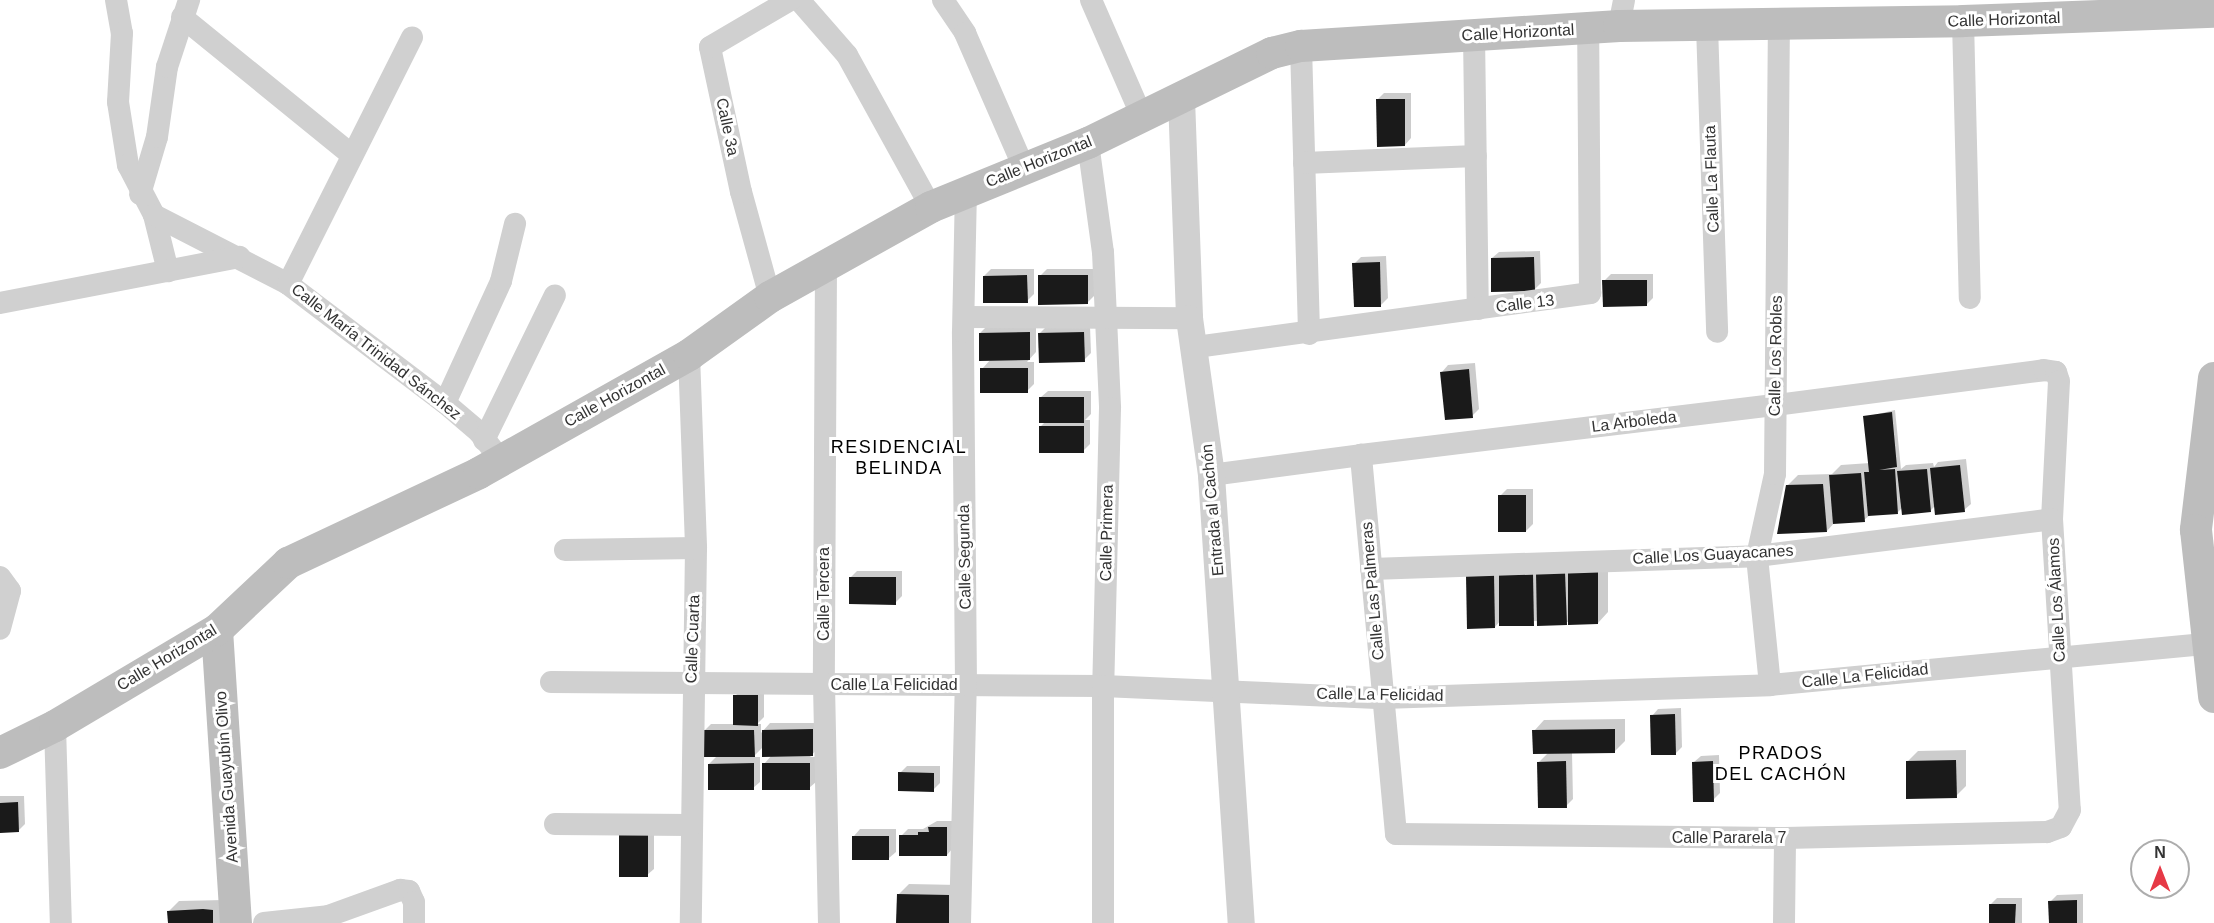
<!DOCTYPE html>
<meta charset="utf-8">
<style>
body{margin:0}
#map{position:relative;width:2214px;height:923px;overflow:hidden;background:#fff;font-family:Arial,sans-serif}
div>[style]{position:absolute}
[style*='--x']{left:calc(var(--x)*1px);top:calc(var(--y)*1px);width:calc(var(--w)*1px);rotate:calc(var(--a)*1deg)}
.shadow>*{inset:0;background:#0003}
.building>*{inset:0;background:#1a1a1a}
.minor>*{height:22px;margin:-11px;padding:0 11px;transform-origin:11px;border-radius:11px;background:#d0d0d0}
.tertiary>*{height:27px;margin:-13.5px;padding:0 13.5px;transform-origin:13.5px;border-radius:13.5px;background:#d0d0d0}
.secondary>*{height:32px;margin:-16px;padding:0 16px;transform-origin:16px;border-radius:16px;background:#bdbdbd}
span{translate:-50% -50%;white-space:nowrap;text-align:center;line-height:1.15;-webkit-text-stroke:6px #fff;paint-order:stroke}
.street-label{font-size:16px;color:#333}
.neighbourhood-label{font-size:18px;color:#000;letter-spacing:1.5px}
.north{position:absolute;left:2130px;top:839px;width:60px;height:60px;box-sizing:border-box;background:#fff;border:2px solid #adadad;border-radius:50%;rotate:0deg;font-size:16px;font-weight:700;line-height:24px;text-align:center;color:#333}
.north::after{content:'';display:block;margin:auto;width:21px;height:27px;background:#e63946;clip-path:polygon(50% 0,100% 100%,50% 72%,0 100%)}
</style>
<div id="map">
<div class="shadow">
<i style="clip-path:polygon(1384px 93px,1411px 93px,1411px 138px,1405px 145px,1377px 100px)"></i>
<i style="clip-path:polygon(1540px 251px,1541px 283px,1534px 290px,1492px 258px,1499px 252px)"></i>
<i style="clip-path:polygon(1386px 256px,1388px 298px,1381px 305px,1354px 264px,1361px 257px)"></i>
<i style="clip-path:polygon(991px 269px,1034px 269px,1034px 294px,1027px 301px,984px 276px)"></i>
<i style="clip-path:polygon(1047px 269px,1094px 269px,1094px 296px,1087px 303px,1040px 276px)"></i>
<i style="clip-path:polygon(1611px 274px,1653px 274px,1653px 298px,1646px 305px,1604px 281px)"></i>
<i style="clip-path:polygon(987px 326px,1036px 326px,1036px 352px,1027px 362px,1034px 362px,1034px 384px,1027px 391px,982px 369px,991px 359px,980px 333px)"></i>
<i style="clip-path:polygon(1047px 326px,1090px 326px,1091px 353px,1084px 360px,1040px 333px)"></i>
<i style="clip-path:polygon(1475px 363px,1479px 409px,1472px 416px,1442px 372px,1448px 365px)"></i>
<i style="clip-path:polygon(1048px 391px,1091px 391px,1091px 414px,1085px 420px,1090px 420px,1090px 444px,1083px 451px,1041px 426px,1046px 421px,1041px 397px)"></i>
<i style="clip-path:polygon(1895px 410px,1901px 469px,1906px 465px,1933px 463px,1934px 467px,1938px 462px,1966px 459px,1971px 504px,1964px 510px,1935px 506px,1930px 511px,1903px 507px,1898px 512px,1870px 515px,1864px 520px,1835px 522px,1827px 531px,1788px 485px,1798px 475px,1832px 474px,1841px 465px,1870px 463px,1865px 417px)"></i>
<i style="clip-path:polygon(1507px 489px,1533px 489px,1533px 524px,1526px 531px,1500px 496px)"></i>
<i style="clip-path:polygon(1608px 561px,1608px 612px,1598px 623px,1501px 620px,1495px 627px,1467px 576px)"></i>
<i style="clip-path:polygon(857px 571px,902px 571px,902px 596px,895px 603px,850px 578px)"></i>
<i style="clip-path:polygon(742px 689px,764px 689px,764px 717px,757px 724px,761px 724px,761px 733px,770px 723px,819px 723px,819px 747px,810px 757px,816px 757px,816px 782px,809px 788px,764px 764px,772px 755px,764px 746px,753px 757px,760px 757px,760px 782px,753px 788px,709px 764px,717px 756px,704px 731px,711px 724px,734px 724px,735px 696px)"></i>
<i style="clip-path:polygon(1681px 708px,1682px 747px,1675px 754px,1652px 716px,1658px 709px)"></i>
<i style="clip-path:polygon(1625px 719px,1625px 741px,1615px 751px,1572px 752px,1573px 799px,1566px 806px,1539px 762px,1548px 753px,1534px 731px,1544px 720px)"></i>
<i style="clip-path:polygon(1966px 750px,1966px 786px,1956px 796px,1907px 762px,1918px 751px)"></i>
<i style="clip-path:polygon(1719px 755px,1720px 793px,1713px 800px,1694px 762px,1701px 756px)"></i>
<i style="clip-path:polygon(907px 766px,940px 766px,940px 783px,933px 790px,900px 773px)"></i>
<i style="clip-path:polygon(0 796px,24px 796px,25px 824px,18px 831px,0 831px)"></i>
<i style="clip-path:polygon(937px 821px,953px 821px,953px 848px,947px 855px,901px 836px,908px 829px,923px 829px)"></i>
<i style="clip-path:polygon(654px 829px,654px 869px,647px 875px,620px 836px)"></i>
<i style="clip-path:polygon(860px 829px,896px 829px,896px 852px,889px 858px,854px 836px)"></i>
<i style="clip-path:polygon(909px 884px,959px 885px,948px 923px,898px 895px)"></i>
<i style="clip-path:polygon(2083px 894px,2083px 923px,2050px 923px,2050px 902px,2057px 895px)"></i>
<i style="clip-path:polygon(1997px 898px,2022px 898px,2022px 923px,1990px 923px,1991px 904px)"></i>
<i style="clip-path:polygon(223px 900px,224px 923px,169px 923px,168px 912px,179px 901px)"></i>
</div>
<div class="building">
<i style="clip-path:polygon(1376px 99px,1405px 99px,1405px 146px,1377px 147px)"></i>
<i style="clip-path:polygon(1534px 257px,1535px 291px,1491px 292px,1491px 258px)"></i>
<i style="clip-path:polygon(1380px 262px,1381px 307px,1354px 307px,1352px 263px)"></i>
<i style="clip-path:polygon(1027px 275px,1028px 303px,983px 303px,983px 276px)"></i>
<i style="clip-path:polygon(1038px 275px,1088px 275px,1088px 304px,1038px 305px)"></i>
<i style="clip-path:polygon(1602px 280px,1647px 280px,1647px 306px,1603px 307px)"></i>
<i style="clip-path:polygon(1030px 332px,1030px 360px,979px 361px,979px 333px)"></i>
<i style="clip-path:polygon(1084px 332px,1085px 362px,1039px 363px,1038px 333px)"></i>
<i style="clip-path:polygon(980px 368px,1028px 368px,1028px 393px,980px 393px)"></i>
<i style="clip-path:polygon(1469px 369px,1473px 418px,1445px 420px,1440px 372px)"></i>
<i style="clip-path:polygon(1039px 397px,1084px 397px,1084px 423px,1039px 423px)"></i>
<i style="clip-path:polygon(1892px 412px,1897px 467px,1879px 470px,1895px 469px,1898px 514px,1868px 516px,1864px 472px,1869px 472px,1863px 416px)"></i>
<i style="clip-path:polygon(1039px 426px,1084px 426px,1084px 453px,1039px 453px)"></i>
<i style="clip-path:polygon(1960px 465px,1965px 512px,1935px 515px,1930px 468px)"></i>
<i style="clip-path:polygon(1927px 469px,1931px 512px,1902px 515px,1897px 471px)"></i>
<i style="clip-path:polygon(1861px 473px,1865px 522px,1833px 524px,1829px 475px)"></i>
<i style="clip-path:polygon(1823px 484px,1827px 532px,1777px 534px,1786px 485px)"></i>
<i style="clip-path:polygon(1498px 495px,1526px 495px,1526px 532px,1498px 532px)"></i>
<i style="clip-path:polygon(1568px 571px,1598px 571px,1598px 624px,1568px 625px)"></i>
<i style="clip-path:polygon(1536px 572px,1565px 572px,1567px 625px,1537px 626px)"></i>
<i style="clip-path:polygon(1533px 574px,1534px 626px,1499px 626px,1499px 575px)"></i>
<i style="clip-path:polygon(1494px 575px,1495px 628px,1467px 629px,1466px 576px)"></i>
<i style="clip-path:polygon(849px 577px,896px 577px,896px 605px,849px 604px)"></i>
<i style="clip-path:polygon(733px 695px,758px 695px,758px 726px,733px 725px)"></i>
<i style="clip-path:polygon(1675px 714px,1676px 755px,1651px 755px,1650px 715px)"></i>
<i style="clip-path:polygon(813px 729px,813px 756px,762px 757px,762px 730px)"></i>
<i style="clip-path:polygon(1615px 729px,1615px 753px,1533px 754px,1532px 730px)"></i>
<i style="clip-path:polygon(703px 730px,754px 730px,755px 757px,703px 757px)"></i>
<i style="clip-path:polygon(1956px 760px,1957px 798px,1906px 799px,1906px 761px)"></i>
<i style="clip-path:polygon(1566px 761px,1567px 808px,1538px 808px,1537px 762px)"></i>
<i style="clip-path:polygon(1713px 761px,1714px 802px,1693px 802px,1692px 762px)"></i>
<i style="clip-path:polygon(754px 763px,754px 790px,708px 790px,708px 764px)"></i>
<i style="clip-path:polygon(762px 763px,810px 763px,810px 790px,762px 790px)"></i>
<i style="clip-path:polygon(898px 772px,934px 773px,934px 792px,898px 791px)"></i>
<i style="clip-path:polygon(18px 802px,19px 832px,0 833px,0 803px)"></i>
<i style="clip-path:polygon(928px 827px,947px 827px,947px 856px,899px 856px,899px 835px,918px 835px,918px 832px,929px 832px)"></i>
<i style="clip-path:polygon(619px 835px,648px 835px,648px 877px,619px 877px)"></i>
<i style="clip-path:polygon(852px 836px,889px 836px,889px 860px,852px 860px)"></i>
<i style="clip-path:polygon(897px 894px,949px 895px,949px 923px,896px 923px)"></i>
<i style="clip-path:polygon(2077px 900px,2077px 923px,2049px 923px,2048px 901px)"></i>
<i style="clip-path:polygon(1989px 904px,2016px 904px,2015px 923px,1989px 923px)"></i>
<i style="clip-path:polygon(203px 909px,213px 910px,213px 923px,168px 923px,167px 911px)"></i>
</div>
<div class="minor">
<i style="--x:116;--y:0;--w:34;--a:80"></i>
<i style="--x:122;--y:33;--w:69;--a:93.3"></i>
<i style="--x:118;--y:102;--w:64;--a:81"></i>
<i style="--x:128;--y:165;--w:56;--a:62.5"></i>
<i style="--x:154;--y:215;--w:58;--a:76"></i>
<i style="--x:799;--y:0;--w:73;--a:48.9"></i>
<i style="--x:847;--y:55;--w:174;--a:61.1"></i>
<i style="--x:943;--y:0;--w:40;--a:56"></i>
<i style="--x:965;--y:33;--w:147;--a:66.4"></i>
<i style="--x:1091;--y:0;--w:128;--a:66.4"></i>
<i style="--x:182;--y:17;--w:219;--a:39.1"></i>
<i style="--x:1963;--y:21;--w:277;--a:88.6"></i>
<i style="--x:1619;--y:26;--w:26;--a:-79"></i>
<i style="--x:1707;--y:26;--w:306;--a:88.1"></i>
<i style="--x:1474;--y:35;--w:274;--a:89.2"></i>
<i style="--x:1301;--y:46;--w:288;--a:88.4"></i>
<i style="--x:1088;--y:143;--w:110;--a:82.2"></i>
<i style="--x:1103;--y:252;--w:156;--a:87.4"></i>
<i style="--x:1110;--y:408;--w:278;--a:91.4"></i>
<i style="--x:1103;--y:686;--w:237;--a:90"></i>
<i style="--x:1304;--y:163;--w:172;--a:-2.3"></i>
<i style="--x:140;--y:194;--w:59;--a:-73.4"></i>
<i style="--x:157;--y:137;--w:71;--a:-81.9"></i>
<i style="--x:167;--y:67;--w:71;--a:-71.8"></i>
<i style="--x:154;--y:215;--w:151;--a:27.2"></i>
<i style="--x:288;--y:284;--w:197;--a:37.2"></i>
<i style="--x:445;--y:403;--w:45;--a:40.5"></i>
<i style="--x:479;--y:432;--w:36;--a:52"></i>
<i style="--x:826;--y:265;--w:420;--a:90.3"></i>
<i style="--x:824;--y:685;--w:238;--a:88.8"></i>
<i style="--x:288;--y:284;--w:276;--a:-63.3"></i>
<i style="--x:770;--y:297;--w:109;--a:-105.4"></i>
<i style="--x:741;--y:192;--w:148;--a:-102.1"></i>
<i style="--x:710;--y:47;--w:93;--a:-30.4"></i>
<i style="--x:0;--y:303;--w:244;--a:-10.9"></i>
<i style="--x:964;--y:317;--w:225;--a:0.3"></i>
<i style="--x:1196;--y:347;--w:398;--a:-7.8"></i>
<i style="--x:1590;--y:293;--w:265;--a:-90.4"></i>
<i style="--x:689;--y:355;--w:193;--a:87.9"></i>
<i style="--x:696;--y:548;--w:375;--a:90.8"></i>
<i style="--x:445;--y:403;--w:134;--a:-65.3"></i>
<i style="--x:501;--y:281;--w:59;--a:-76.2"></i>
<i style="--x:484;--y:440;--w:161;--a:-63.9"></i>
<i style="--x:1211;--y:475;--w:151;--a:-7.6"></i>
<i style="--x:1361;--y:455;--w:418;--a:-6.9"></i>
<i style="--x:1776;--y:405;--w:270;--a:-7.4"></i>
<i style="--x:2044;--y:370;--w:12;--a:9"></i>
<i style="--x:2056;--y:372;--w:9;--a:72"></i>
<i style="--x:2059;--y:381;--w:138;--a:92.9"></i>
<i style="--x:2052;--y:519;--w:292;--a:86.5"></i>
<i style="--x:2070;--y:810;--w:19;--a:118"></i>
<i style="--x:2061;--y:827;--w:15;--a:160"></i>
<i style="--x:2047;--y:832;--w:262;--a:178.7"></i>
<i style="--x:1785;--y:838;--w:389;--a:-179.4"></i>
<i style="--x:1396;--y:834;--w:381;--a:-95.3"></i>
<i style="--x:565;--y:550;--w:131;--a:-0.9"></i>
<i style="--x:1371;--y:569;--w:386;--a:-1.9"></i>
<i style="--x:1757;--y:556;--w:297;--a:-7.1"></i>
<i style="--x:0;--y:577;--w:17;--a:54"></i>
<i style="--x:10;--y:591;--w:39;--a:105"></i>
<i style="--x:551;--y:682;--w:552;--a:0.42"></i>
<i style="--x:1103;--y:686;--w:280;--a:2.5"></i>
<i style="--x:1383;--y:698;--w:387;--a:-1.9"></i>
<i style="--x:1770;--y:685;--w:439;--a:-5.4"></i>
<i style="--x:1770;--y:685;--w:130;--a:-95.8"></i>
<i style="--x:1757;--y:556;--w:84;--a:-77.6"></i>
<i style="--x:1775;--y:474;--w:449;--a:-89.5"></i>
<i style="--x:55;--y:726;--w:197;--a:88.3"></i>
<i style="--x:555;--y:824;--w:136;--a:0.4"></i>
<i style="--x:264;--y:923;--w:64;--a:-6.2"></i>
<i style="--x:328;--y:916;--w:77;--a:-19.9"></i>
<i style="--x:400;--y:890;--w:9;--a:6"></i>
<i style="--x:409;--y:891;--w:12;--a:66"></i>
<i style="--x:414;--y:902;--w:21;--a:90"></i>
<i style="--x:960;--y:923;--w:238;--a:-88.6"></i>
<i style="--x:966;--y:685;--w:353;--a:-90.5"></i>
<i style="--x:963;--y:332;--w:141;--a:-88.8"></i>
<i style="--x:1784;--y:923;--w:85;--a:-89.3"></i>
</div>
<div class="tertiary">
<i style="--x:1181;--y:98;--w:220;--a:87.9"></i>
<i style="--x:1189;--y:318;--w:159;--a:82"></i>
<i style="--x:1211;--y:475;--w:449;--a:86.2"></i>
</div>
<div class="secondary">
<i style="--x:2214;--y:378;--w:153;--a:96.8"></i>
<i style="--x:2196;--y:530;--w:168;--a:83.8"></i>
<i style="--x:217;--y:630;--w:294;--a:86.3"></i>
<i style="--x:0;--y:753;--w:61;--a:-26.1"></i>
<i style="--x:55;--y:726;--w:188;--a:-30.7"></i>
<i style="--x:217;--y:630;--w:98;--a:-43.3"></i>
<i style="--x:288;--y:563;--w:211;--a:-25.2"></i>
<i style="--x:479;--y:473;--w:241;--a:-29.3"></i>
<i style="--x:689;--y:355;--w:100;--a:-35.6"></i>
<i style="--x:770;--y:297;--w:184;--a:-29.2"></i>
<i style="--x:931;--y:207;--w:170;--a:-22.2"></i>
<i style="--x:1088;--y:143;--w:205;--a:-26.1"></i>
<i style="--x:1272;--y:53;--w:30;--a:-14"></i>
<i style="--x:1301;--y:46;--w:319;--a:-3.6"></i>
<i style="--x:1619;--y:26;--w:344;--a:-0.8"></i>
<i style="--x:1963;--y:21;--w:251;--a:-2.1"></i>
</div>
<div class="street-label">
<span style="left:2004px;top:20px;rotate:-2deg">Calle Horizontal</span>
<span style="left:1518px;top:33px;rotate:-3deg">Calle Horizontal</span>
<span style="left:727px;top:127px;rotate:78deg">Calle 3a</span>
<span style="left:1039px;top:162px;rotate:-22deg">Calle Horizontal</span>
<span style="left:1712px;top:179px;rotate:-92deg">Calle La Flauta</span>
<span style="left:1525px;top:304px;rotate:-7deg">Calle 13</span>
<span style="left:376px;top:352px;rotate:38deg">Calle María Trinidad Sánchez</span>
<span style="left:1776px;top:356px;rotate:-89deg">Calle Los Robles</span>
<span style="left:615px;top:396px;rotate:-29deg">Calle Horizontal</span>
<span style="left:1634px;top:422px;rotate:-7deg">La Arboleda</span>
<span style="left:1213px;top:510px;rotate:-95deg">Entrada al Cachón</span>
<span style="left:1107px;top:533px;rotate:-89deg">Calle Primera</span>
<span style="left:1713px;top:555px;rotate:-3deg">Calle Los Guayacanes</span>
<span style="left:965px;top:557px;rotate:-91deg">Calle Segunda</span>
<span style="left:1373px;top:591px;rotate:-95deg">Calle Las Palmeras</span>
<span style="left:824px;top:594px;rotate:-90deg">Calle Tercera</span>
<span style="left:2057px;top:600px;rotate:-93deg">Calle Los Álamos</span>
<span style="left:693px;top:639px;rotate:-88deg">Calle Cuarta</span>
<span style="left:167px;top:658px;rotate:-31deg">Calle Horizontal</span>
<span style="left:1865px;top:676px;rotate:-6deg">Calle La Felicidad</span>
<span style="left:894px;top:685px">Calle La Felicidad</span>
<span style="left:1380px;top:695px;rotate:1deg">Calle La Felicidad</span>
<span style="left:227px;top:777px;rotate:-94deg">Avenida Guayubín Olivo</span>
<span style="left:1729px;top:838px">Calle Pararela 7</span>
</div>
<div class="neighbourhood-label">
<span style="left:899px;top:458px">RESIDENCIAL<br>BELINDA</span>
<span style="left:1781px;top:764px">PRADOS<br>DEL CACHÓN</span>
</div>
<div class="north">N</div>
</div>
